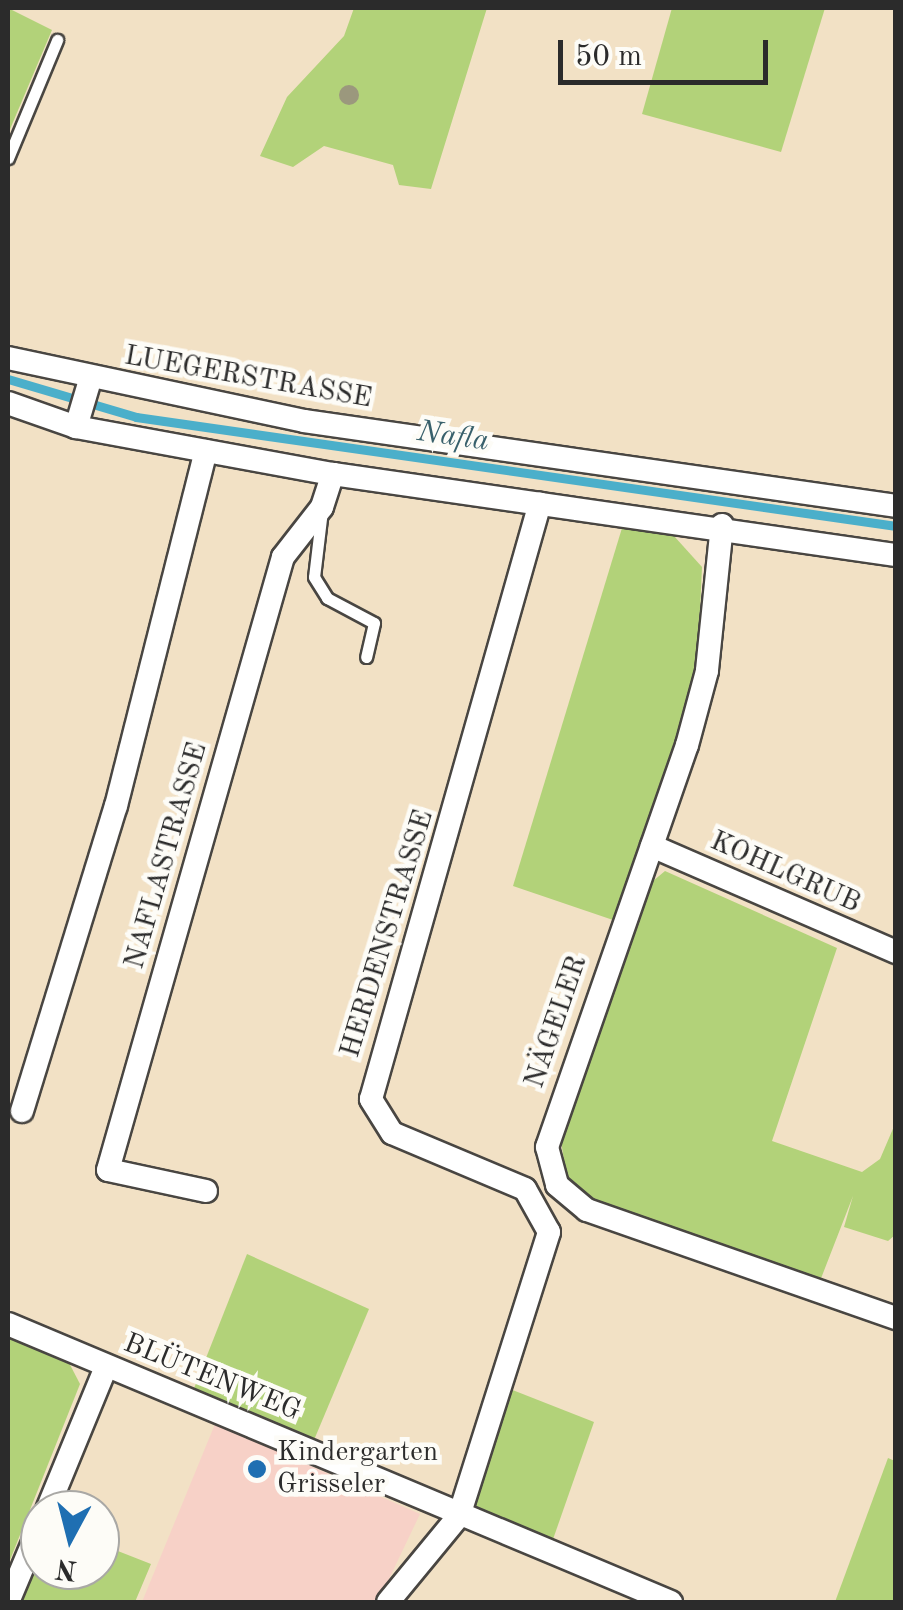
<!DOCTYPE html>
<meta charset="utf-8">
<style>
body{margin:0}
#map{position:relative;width:903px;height:1610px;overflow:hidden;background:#f2e1c5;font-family:"Old Standard TT",serif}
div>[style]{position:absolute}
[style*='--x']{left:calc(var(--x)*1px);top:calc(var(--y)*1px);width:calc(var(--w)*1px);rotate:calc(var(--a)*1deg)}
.built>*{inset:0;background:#f7d1c7}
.green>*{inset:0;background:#b2d279}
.stream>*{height:9px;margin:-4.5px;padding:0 4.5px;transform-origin:4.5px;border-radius:4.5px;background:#4bafca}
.roads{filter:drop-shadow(2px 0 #494642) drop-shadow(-2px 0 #494642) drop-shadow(0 2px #494642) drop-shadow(0 -2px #494642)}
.lane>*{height:11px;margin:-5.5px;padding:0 5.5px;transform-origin:5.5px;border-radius:5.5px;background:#fff}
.street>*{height:22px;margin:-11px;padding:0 11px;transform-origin:11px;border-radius:11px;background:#fff}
.trees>*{width:20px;height:20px;margin:-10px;border-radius:50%;background:#9b987d}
.dots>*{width:28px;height:28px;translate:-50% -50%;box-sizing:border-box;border:5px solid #fdfcf7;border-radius:50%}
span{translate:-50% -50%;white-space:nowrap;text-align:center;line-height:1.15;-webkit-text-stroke:9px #fdfcf7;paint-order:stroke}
.street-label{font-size:28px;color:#2b2b2b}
.poi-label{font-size:28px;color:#2b2b2b}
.left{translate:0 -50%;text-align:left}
.water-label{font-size:30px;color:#38606b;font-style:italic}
.frame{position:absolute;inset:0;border:10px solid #2b2b2b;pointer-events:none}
.north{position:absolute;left:20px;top:1490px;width:100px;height:100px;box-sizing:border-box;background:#fdfcf7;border:2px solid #a9a8a5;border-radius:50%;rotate:187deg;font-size:28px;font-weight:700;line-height:40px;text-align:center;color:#2b2b2b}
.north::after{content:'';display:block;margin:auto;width:35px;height:45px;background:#1f6fb2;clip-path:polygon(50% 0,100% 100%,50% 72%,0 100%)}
.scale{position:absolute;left:558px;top:40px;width:210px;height:45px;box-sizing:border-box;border:5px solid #2b2b2b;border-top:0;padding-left:12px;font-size:30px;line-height:35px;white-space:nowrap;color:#2b2b2b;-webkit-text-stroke:8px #fdfcf7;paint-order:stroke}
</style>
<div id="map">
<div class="built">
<i style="clip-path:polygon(215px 1424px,420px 1514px,378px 1602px,142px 1602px)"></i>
</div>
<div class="green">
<i style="clip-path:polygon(8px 8px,52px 30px,8px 134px)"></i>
<i style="clip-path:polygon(354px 8px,487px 8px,431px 189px,399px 185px,393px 165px,324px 146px,293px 167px,260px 156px,287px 97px,344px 36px)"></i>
<i style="clip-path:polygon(672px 8px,825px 8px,781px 152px,642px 114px)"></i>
<i style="clip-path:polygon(622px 528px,674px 536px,702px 567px,697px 676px,613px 920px,513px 886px)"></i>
<i style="clip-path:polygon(665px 871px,837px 948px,772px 1141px,862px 1172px,880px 1159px,895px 1124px,895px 1235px,888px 1241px,844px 1227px,853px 1196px,820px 1281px,587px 1200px,567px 1180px,561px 1141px,653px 881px)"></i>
<i style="clip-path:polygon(247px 1254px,369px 1309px,314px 1440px,193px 1391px)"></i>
<i style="clip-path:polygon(8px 1334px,66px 1357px,80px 1384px,8px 1565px)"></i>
<i style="clip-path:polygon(510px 1389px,594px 1422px,551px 1545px,475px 1506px)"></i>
<i style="clip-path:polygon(888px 1458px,895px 1461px,895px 1602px,835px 1602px)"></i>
<i style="clip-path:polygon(100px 1544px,151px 1564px,135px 1602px,19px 1602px,40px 1551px,40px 1570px,100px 1570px)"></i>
</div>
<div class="stream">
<i style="--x:8;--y:379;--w:134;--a:16.5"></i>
<i style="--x:136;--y:417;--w:768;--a:8.16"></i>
</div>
<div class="roads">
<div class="lane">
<i style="--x:8;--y:158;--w:128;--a:-67.4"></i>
<i style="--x:322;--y:510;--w:67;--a:96.8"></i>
<i style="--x:314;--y:577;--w:25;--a:58"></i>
<i style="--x:327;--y:598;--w:53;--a:28"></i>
<i style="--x:374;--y:623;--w:35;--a:103"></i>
</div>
<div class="street">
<i style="--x:8;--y:358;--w:303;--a:12"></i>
<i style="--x:304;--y:421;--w:598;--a:8.17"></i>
<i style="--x:8;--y:403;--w:72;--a:19.4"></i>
<i style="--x:76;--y:427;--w:261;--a:10.4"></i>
<i style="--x:333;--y:474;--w:569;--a:8.19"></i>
<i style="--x:76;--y:427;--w:49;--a:-73.4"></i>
<i style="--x:722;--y:525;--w:147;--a:95.9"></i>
<i style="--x:707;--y:671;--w:77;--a:105.1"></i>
<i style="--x:687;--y:745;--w:426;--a:109.2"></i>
<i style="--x:547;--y:1147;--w:39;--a:75"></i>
<i style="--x:557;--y:1185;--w:39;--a:40"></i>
<i style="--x:587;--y:1210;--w:327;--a:19.3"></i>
<i style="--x:652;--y:846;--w:266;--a:23.5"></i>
<i style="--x:22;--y:1111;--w:319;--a:-72.9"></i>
<i style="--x:116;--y:806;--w:366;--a:-75.8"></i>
<i style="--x:206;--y:1191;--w:100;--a:-167.9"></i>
<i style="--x:108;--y:1170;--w:637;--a:-74.07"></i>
<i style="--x:283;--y:557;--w:63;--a:-52"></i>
<i style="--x:322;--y:507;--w:35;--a:-72"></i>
<i style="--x:8;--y:1324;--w:719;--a:22.75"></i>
<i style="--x:47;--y:1510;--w:155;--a:-67.6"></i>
<i style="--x:8;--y:1602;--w:82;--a:-67.2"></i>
<i style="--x:388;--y:1602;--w:112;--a:-50.5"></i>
<i style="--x:459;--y:1516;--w:298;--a:-72.4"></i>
<i style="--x:549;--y:1232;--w:49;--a:-119.2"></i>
<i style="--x:525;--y:1189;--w:144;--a:-157.2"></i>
<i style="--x:392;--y:1133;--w:40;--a:-122"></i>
<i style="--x:371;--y:1099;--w:619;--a:-74.17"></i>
</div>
</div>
<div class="trees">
<i style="left:349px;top:95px"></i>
</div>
<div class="dots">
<i style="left:257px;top:1469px;background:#1f6fb2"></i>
</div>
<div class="street-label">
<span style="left:248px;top:378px;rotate:10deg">LUEGERSTRASSE</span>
<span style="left:167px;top:856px;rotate:-74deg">NAFLASTRASSE</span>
<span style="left:785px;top:873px;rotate:24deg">KOHLGRUB</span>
<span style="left:388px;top:934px;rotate:-73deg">HERDENSTRASSE</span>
<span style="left:557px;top:1022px;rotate:-71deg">NÄGELER</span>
<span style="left:212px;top:1378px;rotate:22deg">BLÜTENWEG</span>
</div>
<div class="poi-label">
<span class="left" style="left:277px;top:1469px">Kindergarten<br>Grisseler</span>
</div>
<div class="water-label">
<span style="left:453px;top:437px;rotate:8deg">Nafla</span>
</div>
<div class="frame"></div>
<div class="north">N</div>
<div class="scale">50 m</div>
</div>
